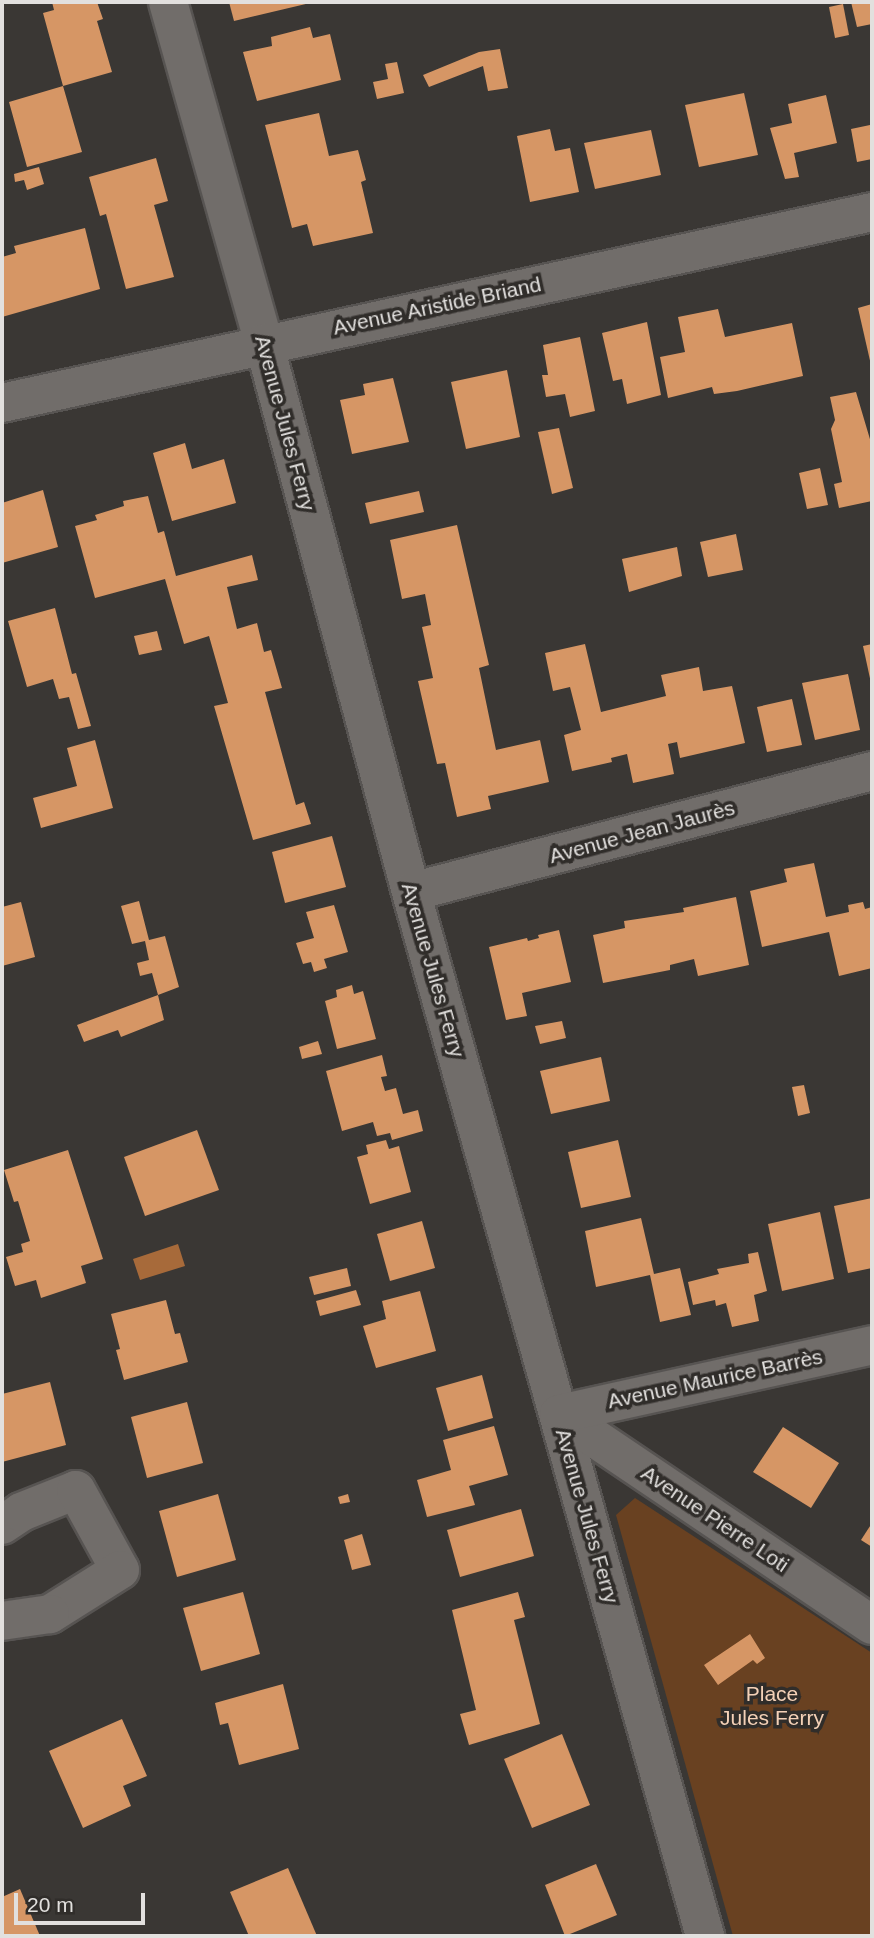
<!DOCTYPE html>
<meta charset="utf-8">
<style>
body{margin:0}
#map{position:relative;width:874px;height:1938px;overflow:hidden;background:#3a3734;font-family:Arial,sans-serif}
div>[style]{position:absolute}
[style*='--x']{left:calc(var(--x)*1px);top:calc(var(--y)*1px);width:calc(var(--w)*1px);rotate:calc(var(--a)*1deg)}
.green>*{inset:0;background:#694121}
.water>*{inset:0;background:#a76a3a}
.building>*{inset:0;background:#d69665}
.roads{filter:drop-shadow(2px 0 #575452) drop-shadow(-2px 0 #575452) drop-shadow(0 2px #575452) drop-shadow(0 -2px #575452)}
.minor>*{height:38px;margin:-19px;padding:0 19px;transform-origin:19px;border-radius:19px;background:#716d6a}
span{translate:-50% -50%;white-space:nowrap;text-align:center;line-height:1.15;-webkit-text-stroke:7px #302d2a;paint-order:stroke}
.street-label{font-size:21px;color:#e2e0de}
.park-label{font-size:21px;color:#f4d1b7}
.frame{position:absolute;inset:0;border:4px solid #e2e0de;pointer-events:none}
.scale{position:absolute;left:14px;top:1893px;width:131px;height:32px;box-sizing:border-box;border:4px solid #e2e0de;border-top:0;padding-left:9px;font-size:21px;line-height:24px;white-space:nowrap;color:#e2e0de;-webkit-text-stroke:5px #302d2a;paint-order:stroke}
</style>
<div id="map">
<div class="green">
<i style="clip-path:polygon(635px 1498px,872px 1653px,872px 1936px,733px 1936px,616px 1515px)"></i>
</div>
<div class="water">
<i style="clip-path:polygon(178px 1244px,185px 1266px,140px 1280px,133px 1259px)"></i>
</div>
<div class="building">
<i style="clip-path:polygon(52px 2px,97px 2px,103px 19px,97px 21px,112px 72px,63px 86px,82px 152px,27px 167px,9px 102px,63px 86px,43px 13px,54px 10px)"></i>
<i style="clip-path:polygon(229px 2px,310px 2px,310px 3px,234px 21px)"></i>
<i style="clip-path:polygon(851px 2px,872px 2px,872px 24px,857px 27px)"></i>
<i style="clip-path:polygon(843px 4px,849px 35px,835px 38px,829px 7px)"></i>
<i style="clip-path:polygon(310px 27px,313px 38px,330px 34px,341px 80px,257px 101px,243px 52px,272px 46px,271px 37px)"></i>
<i style="clip-path:polygon(500px 49px,508px 88px,488px 91px,483px 66px,429px 87px,423px 75px,479px 52px)"></i>
<i style="clip-path:polygon(397px 62px,404px 93px,377px 99px,373px 82px,388px 79px,385px 64px)"></i>
<i style="clip-path:polygon(744px 93px,758px 155px,699px 167px,685px 105px)"></i>
<i style="clip-path:polygon(826px 95px,837px 143px,794px 153px,799px 177px,785px 179px,770px 128px,792px 123px,788px 104px)"></i>
<i style="clip-path:polygon(319px 113px,329px 156px,358px 150px,366px 180px,361px 182px,373px 233px,313px 246px,307px 224px,292px 228px,265px 125px)"></i>
<i style="clip-path:polygon(870px 125px,872px 159px,857px 162px,851px 129px)"></i>
<i style="clip-path:polygon(550px 129px,555px 151px,570px 148px,579px 192px,530px 202px,517px 136px)"></i>
<i style="clip-path:polygon(651px 130px,661px 175px,595px 189px,584px 143px)"></i>
<i style="clip-path:polygon(156px 158px,168px 201px,154px 205px,174px 277px,126px 289px,106px 214px,100px 216px,89px 177px)"></i>
<i style="clip-path:polygon(39px 167px,44px 184px,27px 190px,24px 180px,15px 182px,14px 174px)"></i>
<i style="clip-path:polygon(85px 228px,100px 289px,2px 317px,2px 257px,16px 253px,14px 246px)"></i>
<i style="clip-path:polygon(872px 304px,872px 365px,871px 365px,858px 308px)"></i>
<i style="clip-path:polygon(718px 309px,725px 337px,792px 323px,803px 376px,737px 391px,714px 394px,712px 387px,668px 398px,660px 357px,685px 352px,678px 317px)"></i>
<i style="clip-path:polygon(647px 322px,661px 395px,627px 404px,622px 379px,613px 381px,602px 333px)"></i>
<i style="clip-path:polygon(580px 337px,595px 411px,570px 417px,565px 394px,546px 397px,542px 375px,548px 375px,543px 345px)"></i>
<i style="clip-path:polygon(507px 370px,520px 437px,466px 449px,451px 382px)"></i>
<i style="clip-path:polygon(393px 378px,409px 442px,352px 454px,340px 400px,365px 395px,363px 384px)"></i>
<i style="clip-path:polygon(856px 392px,872px 446px,872px 501px,839px 508px,834px 484px,842px 482px,831px 429px,835px 420px,830px 397px)"></i>
<i style="clip-path:polygon(559px 428px,573px 488px,552px 494px,538px 432px)"></i>
<i style="clip-path:polygon(185px 443px,192px 469px,224px 459px,236px 503px,172px 521px,153px 453px)"></i>
<i style="clip-path:polygon(820px 468px,828px 505px,807px 509px,799px 473px)"></i>
<i style="clip-path:polygon(43px 490px,58px 547px,2px 563px,2px 503px)"></i>
<i style="clip-path:polygon(419px 491px,424px 512px,370px 524px,365px 503px)"></i>
<i style="clip-path:polygon(148px 496px,158px 533px,164px 531px,176px 576px,252px 555px,258px 580px,227px 587px,237px 629px,257px 623px,264px 652px,271px 650px,282px 688px,265px 692px,296px 805px,304px 802px,311px 824px,253px 840px,214px 706px,228px 703px,209px 636px,184px 644px,165px 579px,95px 598px,75px 526px,97px 520px,95px 515px,124px 506px,123px 501px)"></i>
<i style="clip-path:polygon(457px 525px,489px 665px,479px 668px,496px 750px,540px 740px,549px 782px,488px 796px,491px 809px,457px 817px,445px 763px,437px 764px,418px 681px,433px 678px,422px 627px,431px 625px,425px 594px,402px 599px,390px 540px)"></i>
<i style="clip-path:polygon(736px 534px,743px 570px,708px 577px,700px 542px)"></i>
<i style="clip-path:polygon(677px 547px,682px 576px,629px 592px,622px 559px)"></i>
<i style="clip-path:polygon(55px 608px,72px 674px,76px 673px,91px 726px,78px 729px,69px 697px,59px 699px,53px 679px,27px 687px,8px 621px)"></i>
<i style="clip-path:polygon(157px 631px,162px 650px,139px 655px,134px 636px)"></i>
<i style="clip-path:polygon(585px 644px,601px 712px,666px 696px,661px 675px,699px 667px,703px 691px,732px 686px,745px 743px,680px 758px,677px 742px,668px 744px,674px 774px,633px 783px,627px 754px,611px 758px,612px 762px,572px 771px,564px 735px,581px 730px,570px 687px,553px 691px,545px 653px)"></i>
<i style="clip-path:polygon(872px 644px,872px 682px,871px 683px,863px 646px)"></i>
<i style="clip-path:polygon(848px 674px,860px 730px,815px 740px,802px 683px)"></i>
<i style="clip-path:polygon(792px 699px,802px 745px,767px 752px,757px 707px)"></i>
<i style="clip-path:polygon(95px 740px,113px 808px,41px 828px,33px 798px,77px 786px,67px 748px)"></i>
<i style="clip-path:polygon(332px 836px,346px 887px,285px 903px,272px 852px)"></i>
<i style="clip-path:polygon(814px 863px,826px 917px,849px 912px,848px 905px,863px 902px,865px 909px,872px 907px,872px 968px,839px 976px,829px 932px,762px 947px,750px 891px,787px 882px,784px 869px)"></i>
<i style="clip-path:polygon(736px 897px,749px 965px,698px 976px,694px 959px,670px 965px,670px 970px,603px 983px,593px 935px,625px 928px,624px 921px,684px 912px,683px 908px)"></i>
<i style="clip-path:polygon(139px 901px,149px 940px,165px 936px,179px 987px,158px 995px,152px 973px,140px 976px,137px 963px,149px 960px,145px 941px,132px 944px,121px 906px)"></i>
<i style="clip-path:polygon(21px 902px,35px 957px,2px 966px,2px 907px)"></i>
<i style="clip-path:polygon(334px 905px,348px 952px,324px 959px,327px 968px,314px 972px,311px 962px,303px 964px,296px 943px,314px 938px,306px 912px)"></i>
<i style="clip-path:polygon(559px 930px,571px 982px,522px 993px,527px 1016px,506px 1020px,489px 947px,527px 938px,528px 941px,539px 938px,538px 935px)"></i>
<i style="clip-path:polygon(352px 985px,354px 994px,363px 991px,376px 1039px,337px 1049px,325px 1001px,337px 997px,336px 990px)"></i>
<i style="clip-path:polygon(158px 995px,164px 1020px,121px 1037px,118px 1030px,84px 1042px,77px 1025px)"></i>
<i style="clip-path:polygon(562px 1021px,566px 1038px,540px 1044px,535px 1026px)"></i>
<i style="clip-path:polygon(318px 1041px,322px 1054px,302px 1059px,299px 1047px)"></i>
<i style="clip-path:polygon(382px 1055px,387px 1076px,381px 1077px,385px 1091px,396px 1088px,403px 1114px,418px 1110px,423px 1131px,392px 1140px,390px 1133px,377px 1136px,373px 1122px,342px 1131px,326px 1071px)"></i>
<i style="clip-path:polygon(601px 1057px,610px 1101px,551px 1114px,540px 1071px)"></i>
<i style="clip-path:polygon(804px 1085px,810px 1113px,798px 1116px,792px 1087px)"></i>
<i style="clip-path:polygon(197px 1130px,219px 1190px,145px 1216px,124px 1157px)"></i>
<i style="clip-path:polygon(386px 1140px,389px 1149px,399px 1146px,411px 1192px,370px 1204px,357px 1157px,368px 1154px,366px 1145px)"></i>
<i style="clip-path:polygon(618px 1140px,631px 1197px,581px 1208px,568px 1152px)"></i>
<i style="clip-path:polygon(68px 1150px,103px 1259px,81px 1266px,86px 1283px,41px 1298px,36px 1280px,15px 1286px,6px 1257px,23px 1252px,21px 1244px,30px 1241px,18px 1201px,14px 1202px,4px 1170px)"></i>
<i style="clip-path:polygon(872px 1198px,872px 1268px,848px 1273px,834px 1206px)"></i>
<i style="clip-path:polygon(820px 1212px,834px 1279px,782px 1291px,768px 1224px)"></i>
<i style="clip-path:polygon(641px 1218px,654px 1274px,680px 1268px,691px 1315px,660px 1322px,650px 1275px,596px 1287px,585px 1231px)"></i>
<i style="clip-path:polygon(422px 1221px,435px 1268px,390px 1281px,377px 1234px)"></i>
<i style="clip-path:polygon(758px 1252px,767px 1291px,754px 1295px,759px 1321px,732px 1327px,726px 1303px,716px 1306px,715px 1300px,693px 1305px,688px 1282px,719px 1274px,717px 1269px,749px 1263px,748px 1254px)"></i>
<i style="clip-path:polygon(347px 1268px,351px 1286px,314px 1295px,309px 1277px)"></i>
<i style="clip-path:polygon(356px 1290px,361px 1305px,320px 1316px,316px 1301px)"></i>
<i style="clip-path:polygon(420px 1291px,436px 1351px,376px 1368px,363px 1326px,386px 1319px,382px 1301px)"></i>
<i style="clip-path:polygon(166px 1300px,175px 1334px,180px 1333px,188px 1362px,124px 1380px,116px 1350px,120px 1349px,111px 1314px)"></i>
<i style="clip-path:polygon(482px 1375px,493px 1418px,448px 1431px,436px 1388px)"></i>
<i style="clip-path:polygon(50px 1382px,66px 1445px,2px 1462px,2px 1394px)"></i>
<i style="clip-path:polygon(187px 1402px,203px 1463px,147px 1478px,131px 1417px)"></i>
<i style="clip-path:polygon(494px 1426px,508px 1475px,469px 1486px,475px 1505px,427px 1517px,417px 1480px,451px 1470px,443px 1440px)"></i>
<i style="clip-path:polygon(783px 1427px,839px 1463px,811px 1508px,753px 1472px)"></i>
<i style="clip-path:polygon(218px 1494px,236px 1560px,177px 1577px,159px 1511px)"></i>
<i style="clip-path:polygon(348px 1494px,350px 1502px,340px 1504px,338px 1497px)"></i>
<i style="clip-path:polygon(521px 1509px,534px 1556px,460px 1577px,447px 1530px)"></i>
<i style="clip-path:polygon(872px 1523px,872px 1547px,861px 1540px)"></i>
<i style="clip-path:polygon(362px 1534px,371px 1565px,352px 1570px,344px 1540px)"></i>
<i style="clip-path:polygon(243px 1592px,260px 1654px,201px 1671px,183px 1608px)"></i>
<i style="clip-path:polygon(518px 1592px,525px 1617px,514px 1620px,540px 1724px,469px 1745px,460px 1714px,476px 1710px,452px 1610px)"></i>
<i style="clip-path:polygon(750px 1634px,765px 1658px,757px 1664px,753px 1660px,718px 1685px,704px 1665px)"></i>
<i style="clip-path:polygon(283px 1684px,299px 1749px,239px 1765px,228px 1723px,220px 1725px,215px 1703px)"></i>
<i style="clip-path:polygon(122px 1719px,147px 1776px,123px 1786px,131px 1806px,83px 1828px,49px 1751px)"></i>
<i style="clip-path:polygon(562px 1734px,590px 1805px,532px 1828px,504px 1759px)"></i>
<i style="clip-path:polygon(596px 1864px,617px 1915px,565px 1936px,545px 1885px)"></i>
<i style="clip-path:polygon(288px 1868px,317px 1936px,249px 1936px,230px 1892px)"></i>
<i style="clip-path:polygon(20px 1889px,40px 1936px,2px 1936px,2px 1897px)"></i>
</div>
<div class="roads">
<div class="minor">
<i style="--x:168;--y:2;--w:354;--a:74.3"></i>
<i style="--x:264;--y:343;--w:568;--a:75.01"></i>
<i style="--x:411;--y:892;--w:1085;--a:74.27"></i>
<i style="--x:2;--y:403;--w:891;--a:-12.38"></i>
<i style="--x:411;--y:892;--w:477;--a:-14.7"></i>
<i style="--x:559;--y:1414;--w:377;--a:34"></i>
<i style="--x:559;--y:1414;--w:321;--a:-12.4"></i>
<i style="--x:2;--y:1525;--w:23;--a:-34"></i>
<i style="--x:21;--y:1512;--w:59;--a:-21.8"></i>
<i style="--x:76;--y:1490;--w:91;--a:61.2"></i>
<i style="--x:120;--y:1570;--w:83;--a:147.8"></i>
<i style="--x:50;--y:1614;--w:49;--a:171.7"></i>
</div>
</div>
<div class="street-label">
<span style="left:437px;top:306px;rotate:-12deg">Avenue Aristide Briand</span>
<span style="left:285px;top:423px;rotate:75deg">Avenue Jules Ferry</span>
<span style="left:642px;top:832px;rotate:-15deg">Avenue Jean Jaurès</span>
<span style="left:433px;top:970px;rotate:74deg">Avenue Jules Ferry</span>
<span style="left:715px;top:1379px;rotate:-12deg">Avenue Maurice Barrès</span>
<span style="left:587px;top:1516px;rotate:74deg">Avenue Jules Ferry</span>
<span style="left:715px;top:1519px;rotate:34deg">Avenue Pierre Loti</span>
</div>
<div class="park-label">
<span style="left:772px;top:1706px">Place<br>Jules Ferry</span>
</div>
<div class="frame"></div>
<div class="scale">20 m</div>
</div>
